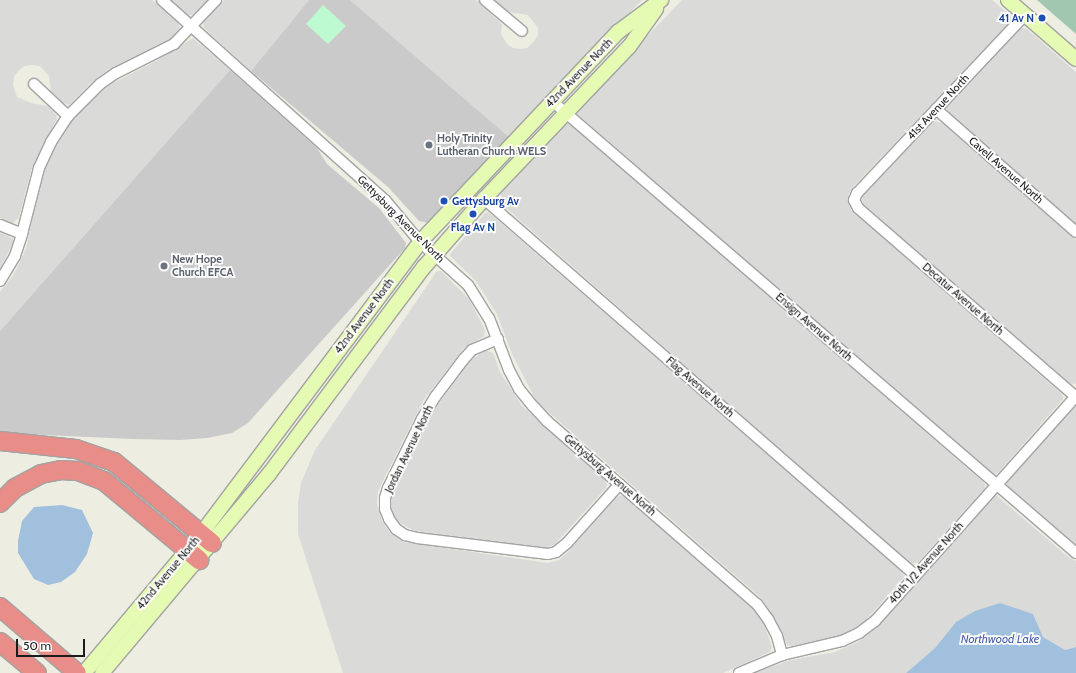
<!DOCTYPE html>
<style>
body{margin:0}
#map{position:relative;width:1076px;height:673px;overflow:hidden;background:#eeede2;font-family:Cabin,sans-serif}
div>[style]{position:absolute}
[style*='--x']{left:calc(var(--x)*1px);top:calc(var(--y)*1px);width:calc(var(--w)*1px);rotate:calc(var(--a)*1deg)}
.residential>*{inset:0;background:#dadad9}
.religious>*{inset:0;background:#cacaca}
.cemetery>*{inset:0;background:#a2c7b1}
.park>*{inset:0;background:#bdfad1}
.water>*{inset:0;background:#a1c0dd}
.roads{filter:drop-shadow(1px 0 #a3a3a3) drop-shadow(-1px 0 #a3a3a3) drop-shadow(0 1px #a3a3a3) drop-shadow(0 -1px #a3a3a3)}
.street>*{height:10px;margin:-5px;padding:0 5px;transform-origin:5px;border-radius:5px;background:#fff}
.secondary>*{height:14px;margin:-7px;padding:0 7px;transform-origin:7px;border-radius:7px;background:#e5fab3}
.highway>*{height:18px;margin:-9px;padding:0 9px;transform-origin:9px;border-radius:9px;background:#e88d87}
.dots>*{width:11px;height:11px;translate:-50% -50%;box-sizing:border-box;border:2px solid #fff;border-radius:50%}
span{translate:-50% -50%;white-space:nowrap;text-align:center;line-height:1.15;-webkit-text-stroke:3.5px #fff;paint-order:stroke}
.transit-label{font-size:11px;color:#164399;font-weight:700}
.right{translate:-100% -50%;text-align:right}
.left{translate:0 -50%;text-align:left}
.street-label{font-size:11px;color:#1c1c1c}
.worship-label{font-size:11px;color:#5b616d;font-weight:700}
.water-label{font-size:12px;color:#4861ad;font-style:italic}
.scale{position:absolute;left:16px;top:639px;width:69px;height:18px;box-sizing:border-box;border:2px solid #1c1c1c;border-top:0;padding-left:5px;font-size:12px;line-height:14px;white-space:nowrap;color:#1c1c1c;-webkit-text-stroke:3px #fff;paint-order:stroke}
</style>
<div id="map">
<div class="residential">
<i style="clip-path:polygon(0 0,152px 0,177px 22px,180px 27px,176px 35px,161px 46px,109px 69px,92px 82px,69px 105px,58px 101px,51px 92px,49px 76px,40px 66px,32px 65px,24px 66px,18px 71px,14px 77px,13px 85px,17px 97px,31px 103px,48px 106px,56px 115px,57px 119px,31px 171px,19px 217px,12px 224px,0 218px)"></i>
<i style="clip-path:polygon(170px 0,208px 0,192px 15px,188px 15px)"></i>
<i style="clip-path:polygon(224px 0,309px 0,251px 71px,204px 28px,203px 22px)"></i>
<i style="clip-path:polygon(350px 0,476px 0,502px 24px,501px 34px,507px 44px,513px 48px,521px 49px,527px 48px,534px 41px,538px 35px,538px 28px,528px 15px,503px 11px,491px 0,642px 0,510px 138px)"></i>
<i style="clip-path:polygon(682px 0,992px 0,1010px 15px,1011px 19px,1009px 23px,852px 188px,848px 196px,852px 211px,1062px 394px,1063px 399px,998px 473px,994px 475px,990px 473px,577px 114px,578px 108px)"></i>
<i style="clip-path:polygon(1023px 28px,1027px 29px,1076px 72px,1076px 225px,947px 111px,946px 108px,949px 103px,1020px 29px)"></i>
<i style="clip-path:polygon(193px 38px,230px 70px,0 331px,0 292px,14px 274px,26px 249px,38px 190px,46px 164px,59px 138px,78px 113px,109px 85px,156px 61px)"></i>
<i style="clip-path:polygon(934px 121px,942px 123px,1076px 240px,1076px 384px,1068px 383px,863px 204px,862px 197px)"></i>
<i style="clip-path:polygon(568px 124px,572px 124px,983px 482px,985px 485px,984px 489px,918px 562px,912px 564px,909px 563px,498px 201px,497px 197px,562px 126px)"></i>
<i style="clip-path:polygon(488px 212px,902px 571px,904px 577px,866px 620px,846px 634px,825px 640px,791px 646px,787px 645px,784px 641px,770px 611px,761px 598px,537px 402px,512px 354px,497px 314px,476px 281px,450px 256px,450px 254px,485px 213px)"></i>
<i style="clip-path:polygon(0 232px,12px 238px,14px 242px,0 268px)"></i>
<i style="clip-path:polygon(437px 271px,441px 271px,469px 299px,485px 330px,484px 336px,463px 349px,423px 401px,378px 491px,377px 503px,382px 521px,390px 533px,404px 542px,548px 563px,559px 560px,568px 552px,616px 497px,624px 495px,751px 607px,764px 623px,772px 648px,770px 652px,723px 673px,343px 673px,298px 534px,298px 503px,301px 483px,315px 450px)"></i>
<i style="clip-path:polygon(485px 350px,493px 353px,500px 372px,522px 406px,605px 480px,607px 484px,606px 488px,555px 544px,546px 548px,537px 549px,415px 531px,398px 522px,391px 514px,390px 502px,393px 491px,433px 412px,469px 362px)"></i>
<i style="clip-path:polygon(1076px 404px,1076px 545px,1008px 488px,1007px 484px,1007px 480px)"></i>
<i style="clip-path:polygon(996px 495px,1067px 556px,1076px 561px,1076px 647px,1065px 650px,1043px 637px,1033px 614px,956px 622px,935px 648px,906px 673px,753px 673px,791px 660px,835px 652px,858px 642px,873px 631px,993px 496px)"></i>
</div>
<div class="religious">
<i style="clip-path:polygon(309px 0,350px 0,510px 138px,428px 223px,419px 221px,388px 187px,251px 71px)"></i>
<i style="clip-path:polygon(230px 70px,317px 148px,327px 164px,379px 208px,406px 243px,405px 248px,248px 423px,232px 433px,207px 438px,180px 440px,132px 439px,0 433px,0 331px)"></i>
</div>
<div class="cemetery">
<i style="clip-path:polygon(1037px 0,1076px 0,1076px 34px)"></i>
</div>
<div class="park">
<i style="clip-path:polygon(323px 5px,346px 26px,328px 44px,306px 24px)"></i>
</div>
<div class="water">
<i style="clip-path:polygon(62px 505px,82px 510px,93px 533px,87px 554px,75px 572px,61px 582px,48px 585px,34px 579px,18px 553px,18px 541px,22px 521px,34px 507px)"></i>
<i style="clip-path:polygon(1000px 603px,1033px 614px,1043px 637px,1065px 650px,1076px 647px,1076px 673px,906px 673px,935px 648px,956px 622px,975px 611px)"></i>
</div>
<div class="roads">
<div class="street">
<i style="--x:162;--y:0;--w:300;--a:41.9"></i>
<i style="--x:385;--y:200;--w:55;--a:50.2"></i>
<i style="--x:420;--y:242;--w:64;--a:41.9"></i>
<i style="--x:468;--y:285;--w:39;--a:58"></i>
<i style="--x:489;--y:318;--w:56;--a:69"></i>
<i style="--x:509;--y:370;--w:21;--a:62"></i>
<i style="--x:519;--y:389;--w:22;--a:51"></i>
<i style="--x:533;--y:406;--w:21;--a:47"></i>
<i style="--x:547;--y:421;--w:279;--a:41.1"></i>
<i style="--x:757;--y:604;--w:19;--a:54"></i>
<i style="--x:768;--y:619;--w:19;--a:62"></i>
<i style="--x:777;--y:636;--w:20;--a:75"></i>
<i style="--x:485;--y:0;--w:48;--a:40"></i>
<i style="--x:1025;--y:15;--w:245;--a:133.3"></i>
<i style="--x:857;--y:193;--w:8;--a:113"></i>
<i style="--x:854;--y:200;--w:9;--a:63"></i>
<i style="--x:858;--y:208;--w:287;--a:40.9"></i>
<i style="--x:34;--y:84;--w:47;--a:43.3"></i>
<i style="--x:552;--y:101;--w:692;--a:40.78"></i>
<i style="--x:936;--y:109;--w:186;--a:41.3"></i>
<i style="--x:484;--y:199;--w:572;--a:41.1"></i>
<i style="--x:0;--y:225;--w:24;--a:22"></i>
<i style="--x:0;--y:281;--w:29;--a:-59"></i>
<i style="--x:15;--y:256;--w:23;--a:-72"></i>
<i style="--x:22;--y:234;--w:68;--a:-75.6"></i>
<i style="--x:39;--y:168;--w:29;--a:-65"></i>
<i style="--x:51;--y:142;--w:31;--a:-57"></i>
<i style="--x:68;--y:116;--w:45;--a:-45"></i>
<i style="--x:100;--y:84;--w:19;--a:-35"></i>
<i style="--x:116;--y:73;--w:65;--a:-26.6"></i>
<i style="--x:174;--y:44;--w:61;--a:-46.3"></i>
<i style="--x:498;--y:339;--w:28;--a:157"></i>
<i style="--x:472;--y:350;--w:13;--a:132"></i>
<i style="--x:463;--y:360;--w:46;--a:127.1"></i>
<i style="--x:435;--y:397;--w:26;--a:121"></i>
<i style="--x:422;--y:419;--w:77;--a:116.2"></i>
<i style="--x:388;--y:488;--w:10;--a:107"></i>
<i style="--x:385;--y:498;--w:11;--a:90"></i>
<i style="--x:385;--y:509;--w:11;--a:68"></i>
<i style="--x:389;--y:519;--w:12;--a:55"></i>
<i style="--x:396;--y:529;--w:11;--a:34"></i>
<i style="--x:405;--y:535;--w:12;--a:14"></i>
<i style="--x:417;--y:538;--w:132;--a:7"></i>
<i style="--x:548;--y:554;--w:8;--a:-14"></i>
<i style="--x:556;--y:552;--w:14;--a:-39"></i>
<i style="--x:567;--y:543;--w:79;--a:-48.1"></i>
<i style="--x:739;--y:673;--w:47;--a:-22.7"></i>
<i style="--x:782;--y:655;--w:62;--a:-13.1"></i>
<i style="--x:842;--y:641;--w:19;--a:-25"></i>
<i style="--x:859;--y:633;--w:20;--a:-37"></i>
<i style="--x:875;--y:621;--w:302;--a:-48.2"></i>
</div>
<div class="secondary">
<i style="--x:1008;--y:0;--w:90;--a:40.9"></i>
<i style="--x:84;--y:673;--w:182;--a:-49.9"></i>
<i style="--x:201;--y:534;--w:365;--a:-53.1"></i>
<i style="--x:420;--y:242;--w:289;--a:-46.7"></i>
<i style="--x:618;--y:32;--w:54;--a:-36.7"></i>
<i style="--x:102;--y:673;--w:260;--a:-50"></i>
<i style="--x:269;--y:474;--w:259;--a:-53.2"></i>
<i style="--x:424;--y:267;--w:91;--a:-48.6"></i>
<i style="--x:484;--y:199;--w:210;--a:-46.4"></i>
<i style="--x:629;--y:47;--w:47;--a:-54.6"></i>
</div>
<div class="highway">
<i style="--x:0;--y:441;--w:76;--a:6"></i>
<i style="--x:76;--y:449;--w:40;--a:18.9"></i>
<i style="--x:114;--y:462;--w:127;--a:39.6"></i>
<i style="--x:0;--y:503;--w:21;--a:-45"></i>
<i style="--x:15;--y:488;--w:30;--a:-28"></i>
<i style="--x:41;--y:474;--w:20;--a:-11"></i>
<i style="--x:61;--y:470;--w:17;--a:3"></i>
<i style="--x:78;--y:471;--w:28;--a:21"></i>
<i style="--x:104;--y:481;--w:124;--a:39.7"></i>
<i style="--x:0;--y:607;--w:101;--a:40.6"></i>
<i style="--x:0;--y:642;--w:48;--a:40"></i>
</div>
</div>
<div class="dots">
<i style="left:1042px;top:18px;background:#1a4fb4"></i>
<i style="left:429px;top:145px;background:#6b7280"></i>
<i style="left:444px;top:201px;background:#1a4fb4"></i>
<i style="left:473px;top:214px;background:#1a4fb4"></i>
<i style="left:164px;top:266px;background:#6b7280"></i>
</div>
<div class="transit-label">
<span class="right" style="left:1034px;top:18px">41 Av N</span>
<span class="left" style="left:452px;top:201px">Gettysburg Av</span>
<span style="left:473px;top:227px">Flag Av N</span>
</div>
<div class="street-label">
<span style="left:579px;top:73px;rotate:-46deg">42nd Avenue North</span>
<span style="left:938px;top:107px;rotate:-47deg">41st Avenue North</span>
<span style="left:1006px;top:170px;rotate:41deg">Cavell Avenue North</span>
<span style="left:401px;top:219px;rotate:45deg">Gettysburg Avenue North</span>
<span style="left:963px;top:299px;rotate:41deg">Decatur Avenue North</span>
<span style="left:364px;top:316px;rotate:-53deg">42nd Avenue North</span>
<span style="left:814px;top:327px;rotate:41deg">Ensign Avenue North</span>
<span style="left:700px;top:387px;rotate:41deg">Flag Avenue North</span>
<span style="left:409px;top:449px;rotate:-64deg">Jordan Avenue North</span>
<span style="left:610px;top:475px;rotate:41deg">Gettysburg Avenue North</span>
<span style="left:926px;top:563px;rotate:-48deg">40th 1/2 Avenue North</span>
<span style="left:168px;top:573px;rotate:-50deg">42nd Avenue North</span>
</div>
<div class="worship-label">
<span class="left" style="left:437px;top:145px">Holy Trinity<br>Lutheran Church WELS</span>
<span class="left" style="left:172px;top:266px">New Hope<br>Church EFCA</span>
</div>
<div class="water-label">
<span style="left:1000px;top:639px">Northwood Lake</span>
</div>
<div class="scale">50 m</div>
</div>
